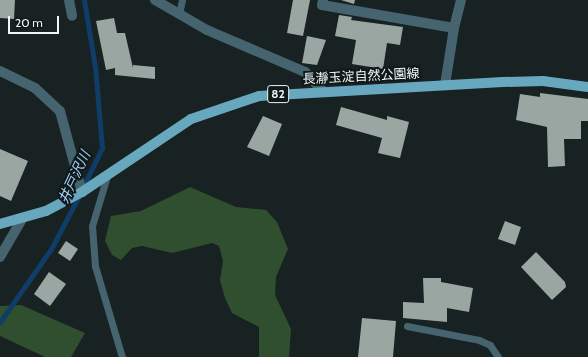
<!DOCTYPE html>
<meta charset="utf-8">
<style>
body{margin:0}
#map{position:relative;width:588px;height:357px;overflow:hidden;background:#182222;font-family:Cabin,"Noto Sans JP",sans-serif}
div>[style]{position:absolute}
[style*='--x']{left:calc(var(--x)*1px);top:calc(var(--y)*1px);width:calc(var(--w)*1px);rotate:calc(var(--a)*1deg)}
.green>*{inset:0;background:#304f2e}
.stream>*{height:5px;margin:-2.5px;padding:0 2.5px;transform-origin:2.5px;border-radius:2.5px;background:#103d67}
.building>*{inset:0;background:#9aa6a1}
.service>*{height:7px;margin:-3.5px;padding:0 3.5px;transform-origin:3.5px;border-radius:3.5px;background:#46646f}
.minor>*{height:10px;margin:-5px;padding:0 5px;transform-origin:5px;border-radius:5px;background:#46646f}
.primary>*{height:10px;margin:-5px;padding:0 5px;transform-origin:5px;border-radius:5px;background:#68a8bf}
span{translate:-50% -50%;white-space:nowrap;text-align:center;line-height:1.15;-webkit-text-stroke:4px #0f1919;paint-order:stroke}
.shield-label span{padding:1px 3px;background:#0f1919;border:1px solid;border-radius:3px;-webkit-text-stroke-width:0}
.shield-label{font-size:12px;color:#eff6f6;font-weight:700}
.street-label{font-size:13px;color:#eff6f6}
.water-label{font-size:14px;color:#a7cdf6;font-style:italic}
.scale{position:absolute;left:8px;top:16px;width:51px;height:18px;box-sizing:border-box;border:2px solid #eff6f6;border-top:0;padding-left:5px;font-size:12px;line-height:14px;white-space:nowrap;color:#eff6f6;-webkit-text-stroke:3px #0f1919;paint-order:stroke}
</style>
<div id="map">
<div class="green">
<i style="clip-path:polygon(190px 187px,236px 207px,266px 210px,277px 222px,288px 249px,276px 277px,275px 295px,291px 329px,289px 357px,259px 357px,259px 327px,232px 313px,225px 298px,220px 280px,223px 261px,219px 246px,212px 243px,172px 253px,142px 246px,132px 248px,121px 260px,112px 255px,105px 241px,111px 216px,141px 211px)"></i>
<i style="clip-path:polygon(21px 305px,85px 333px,71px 357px,45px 357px,0 336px,0 306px)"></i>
</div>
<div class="stream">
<i style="--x:82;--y:189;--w:46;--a:-64"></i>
<i style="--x:102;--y:148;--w:81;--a:-94.9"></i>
<i style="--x:95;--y:67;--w:68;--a:-99.3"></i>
<i style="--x:0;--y:322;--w:89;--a:-55.1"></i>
<i style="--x:51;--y:249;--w:60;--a:-62.2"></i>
</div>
<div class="building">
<i style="clip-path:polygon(0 0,15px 0,14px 19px,0 18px)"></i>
<i style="clip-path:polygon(293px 0,310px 0,303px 36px,287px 33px)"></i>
<i style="clip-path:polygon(341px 0,355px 0,354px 4px)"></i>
<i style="clip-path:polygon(339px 15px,352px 17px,351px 20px,403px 27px,400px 45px,387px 43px,383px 69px,352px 64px,356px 40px,335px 36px)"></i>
<i style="clip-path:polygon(114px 18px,117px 33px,125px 33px,133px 68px,133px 65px,155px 67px,155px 79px,115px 75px,115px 68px,106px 70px,96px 21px)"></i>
<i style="clip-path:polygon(307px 36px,326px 40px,317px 65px,302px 63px)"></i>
<i style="clip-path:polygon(540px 93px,588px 99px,588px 121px,581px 121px,581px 139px,564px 139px,565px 166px,548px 167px,547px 127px,516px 120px,520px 94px,540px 97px)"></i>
<i style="clip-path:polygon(341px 107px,387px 120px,387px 116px,409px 122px,400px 158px,378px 153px,382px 138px,336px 125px)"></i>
<i style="clip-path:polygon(263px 116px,282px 124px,269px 156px,247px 147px)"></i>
<i style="clip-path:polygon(0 149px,28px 161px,11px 201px,0 196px)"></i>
<i style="clip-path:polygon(505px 221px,521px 227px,515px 245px,498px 239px)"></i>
<i style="clip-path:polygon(66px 241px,78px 249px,70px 261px,58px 253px)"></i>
<i style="clip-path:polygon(536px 252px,565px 282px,566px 287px,552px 300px,521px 267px)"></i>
<i style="clip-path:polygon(49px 272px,66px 284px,50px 306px,34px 294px)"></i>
<i style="clip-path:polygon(423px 278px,441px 278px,441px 282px,473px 288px,469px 312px,447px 308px,447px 322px,403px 318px,403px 302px,424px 303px)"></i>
<i style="clip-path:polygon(362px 318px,396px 321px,393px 357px,358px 357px)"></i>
</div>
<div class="service">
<i style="--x:179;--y:14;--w:14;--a:-78"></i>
<i style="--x:107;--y:176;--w:52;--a:106.7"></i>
<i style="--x:92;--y:226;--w:40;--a:85.7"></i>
<i style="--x:95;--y:266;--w:95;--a:73.5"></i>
<i style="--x:407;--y:326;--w:73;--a:11"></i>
<i style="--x:479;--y:340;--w:12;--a:24"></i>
<i style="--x:490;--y:345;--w:14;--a:56"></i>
</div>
<div class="minor">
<i style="--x:69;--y:0;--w:16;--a:79"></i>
<i style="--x:155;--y:0;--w:60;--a:30"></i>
<i style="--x:207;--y:30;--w:107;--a:23.2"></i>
<i style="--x:305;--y:72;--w:25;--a:47"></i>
<i style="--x:323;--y:0;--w:5;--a:101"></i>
<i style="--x:322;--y:5;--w:134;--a:9.9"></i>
<i style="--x:454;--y:28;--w:58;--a:99"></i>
<i style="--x:454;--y:28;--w:29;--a:-76"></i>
<i style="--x:0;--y:71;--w:39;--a:26"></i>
<i style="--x:35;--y:88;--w:34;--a:43"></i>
<i style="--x:60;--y:111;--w:84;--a:74.8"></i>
<i style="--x:0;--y:257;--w:44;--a:-59.9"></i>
</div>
<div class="primary">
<i style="--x:0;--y:224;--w:48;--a:-15.8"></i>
<i style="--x:46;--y:211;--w:41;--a:-27.8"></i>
<i style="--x:82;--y:192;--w:131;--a:-33.8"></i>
<i style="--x:191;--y:119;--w:72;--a:-18.7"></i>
<i style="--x:259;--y:96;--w:244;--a:-3.3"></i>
<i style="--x:503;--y:82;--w:40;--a:-1.4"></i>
<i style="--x:543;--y:81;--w:45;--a:7.6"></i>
</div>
<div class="shield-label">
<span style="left:278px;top:94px">82</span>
</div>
<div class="street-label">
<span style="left:361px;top:76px;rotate:-3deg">長瀞玉淀自然公園線</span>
</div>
<div class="water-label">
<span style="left:74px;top:177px;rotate:-65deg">井戸沢川</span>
</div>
<div class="scale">20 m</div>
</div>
